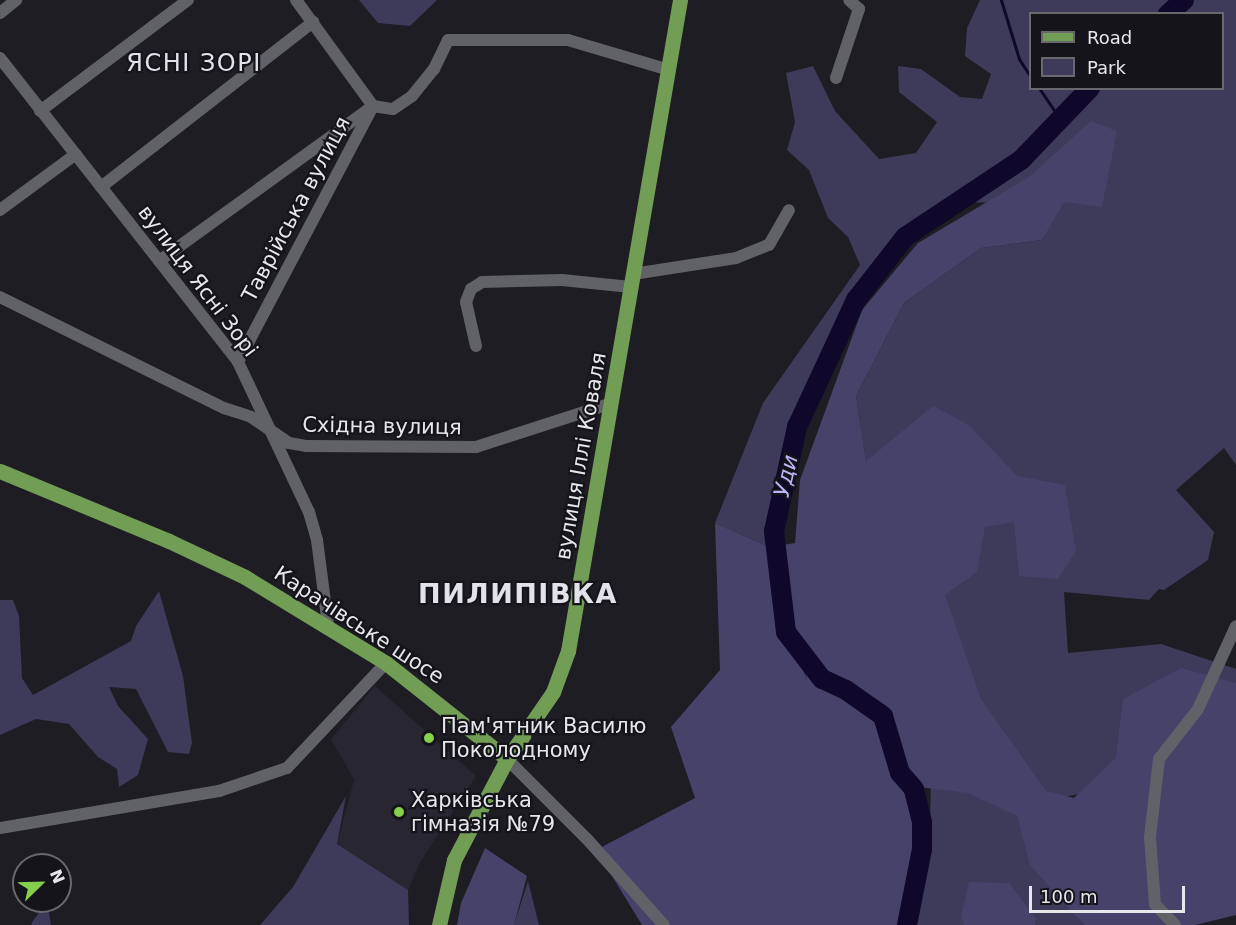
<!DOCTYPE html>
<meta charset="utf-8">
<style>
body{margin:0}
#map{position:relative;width:1236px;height:925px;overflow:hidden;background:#1e1d23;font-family:"DejaVu Sans",sans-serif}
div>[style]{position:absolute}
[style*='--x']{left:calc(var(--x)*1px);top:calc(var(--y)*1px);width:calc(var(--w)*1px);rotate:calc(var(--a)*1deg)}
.built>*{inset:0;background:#272631}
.green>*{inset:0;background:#3d3a5a}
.forest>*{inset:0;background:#46426a}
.stream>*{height:3px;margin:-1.5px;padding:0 1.5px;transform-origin:1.5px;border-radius:1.5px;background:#0f082a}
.river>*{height:20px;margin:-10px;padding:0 10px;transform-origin:10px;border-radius:10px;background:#0f082a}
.minor>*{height:12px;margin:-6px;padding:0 6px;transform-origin:6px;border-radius:6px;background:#616168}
.major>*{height:15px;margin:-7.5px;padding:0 7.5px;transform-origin:7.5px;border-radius:7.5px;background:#729d55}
.dots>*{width:16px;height:16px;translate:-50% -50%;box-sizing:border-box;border:3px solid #14141a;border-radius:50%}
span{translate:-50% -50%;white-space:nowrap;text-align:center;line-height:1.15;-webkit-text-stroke:4.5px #14141a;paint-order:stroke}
.street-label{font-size:21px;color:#e7e7eb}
.poi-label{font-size:21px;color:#e7e7eb}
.left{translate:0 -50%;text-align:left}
.water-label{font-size:22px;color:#b9b5f9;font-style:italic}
.quarter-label{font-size:24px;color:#e2e2ea;letter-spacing:1.5px}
.district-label{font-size:27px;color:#e2e2ea;font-weight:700;letter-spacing:1.5px}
.legend{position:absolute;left:1029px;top:12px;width:195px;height:78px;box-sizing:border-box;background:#14141a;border:2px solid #68686e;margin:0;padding:8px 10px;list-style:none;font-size:18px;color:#e7e7eb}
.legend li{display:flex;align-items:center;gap:12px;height:30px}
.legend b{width:30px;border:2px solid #68686e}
.north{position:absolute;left:12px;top:853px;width:60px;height:60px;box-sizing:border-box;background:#14141a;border:2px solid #68686e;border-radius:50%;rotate:67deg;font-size:16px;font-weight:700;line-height:24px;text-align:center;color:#e7e7eb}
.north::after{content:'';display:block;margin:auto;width:21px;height:27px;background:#85cf4c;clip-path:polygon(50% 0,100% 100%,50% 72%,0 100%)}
.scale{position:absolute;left:1029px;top:886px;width:156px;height:27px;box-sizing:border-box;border:3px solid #e7e7eb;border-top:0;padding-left:8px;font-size:18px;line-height:21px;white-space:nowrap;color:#e7e7eb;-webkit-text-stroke:4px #14141a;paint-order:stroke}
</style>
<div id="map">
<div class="built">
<i style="clip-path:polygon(375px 686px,476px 776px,421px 861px,408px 890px,337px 844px,354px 780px,331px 739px)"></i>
</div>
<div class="green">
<i style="clip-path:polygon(359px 0,437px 0,410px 26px,378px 23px)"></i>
<i style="clip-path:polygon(980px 0,1179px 0,1164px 13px,1030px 14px,1030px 88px,1085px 89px,1017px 157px,902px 229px,841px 313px,799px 408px,770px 547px,715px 523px,763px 403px,860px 265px,848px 237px,828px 218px,809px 170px,787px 150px,795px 122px,786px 73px,813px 66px,835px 111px,879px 159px,916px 153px,937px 122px,899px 92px,898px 66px,921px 69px,960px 97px,982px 99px,991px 74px,965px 56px,967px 28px)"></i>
<i style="clip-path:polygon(1192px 0,1236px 0,1236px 465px,1224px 448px,1176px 490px,1214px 532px,1208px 560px,1164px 590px,1159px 589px,1149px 600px,1064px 592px,1068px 653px,1161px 644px,1236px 669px,1236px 796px,1085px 793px,1052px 799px,984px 719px,866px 462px,856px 396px,904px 303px,981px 248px,1042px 240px,1057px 204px,964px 202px,1026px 160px,1096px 89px,1222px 88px,1222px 14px,1176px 13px)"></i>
<i style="clip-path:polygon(159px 591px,183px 676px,192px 743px,189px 754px,168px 752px,136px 689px,109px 687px,118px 706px,148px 739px,138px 775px,119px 787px,117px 769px,98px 757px,69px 724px,36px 719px,0 735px,0 600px,13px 600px,19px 616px,22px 678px,33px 695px,131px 641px,136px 626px)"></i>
<i style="clip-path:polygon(931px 779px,963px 784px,1017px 816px,1029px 859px,1084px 925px,909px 925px,923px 863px,929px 866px)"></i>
<i style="clip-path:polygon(346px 796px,337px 844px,408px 890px,409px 925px,260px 925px,293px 887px)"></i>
<i style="clip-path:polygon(528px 881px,539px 925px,514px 925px)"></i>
<i style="clip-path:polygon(47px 901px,51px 925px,31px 925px,33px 921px)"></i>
</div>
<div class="forest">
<i style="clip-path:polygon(evenodd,1091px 121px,1117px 131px,1102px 207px,1064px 202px,1042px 240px,981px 248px,904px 303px,856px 396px,866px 461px,933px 406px,969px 425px,1017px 476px,1065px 485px,1076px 551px,1058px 579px,1019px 576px,1014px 522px,985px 527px,977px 572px,945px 595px,981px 699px,1046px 791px,1074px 798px,1116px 757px,1123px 699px,1181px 668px,1236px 683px,1236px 915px,1195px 925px,1084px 925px,1030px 865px,1017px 816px,968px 793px,902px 785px,916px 829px,915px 875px,900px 925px,642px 925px,596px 850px,695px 798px,671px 727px,720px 670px,715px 523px,770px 547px,795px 543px,800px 480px,862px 310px,918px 243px,1029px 177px,1091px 121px,770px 551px,795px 633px,807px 680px,773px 591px,770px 551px,1091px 121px,852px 706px,886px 714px,900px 783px,883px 736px,868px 710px,852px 706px)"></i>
<i style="clip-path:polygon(485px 848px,527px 876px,514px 925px,457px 925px,461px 903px)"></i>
<i style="clip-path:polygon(969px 882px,1009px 883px,1036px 919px,1035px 925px,964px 925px,961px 916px)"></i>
</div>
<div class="stream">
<i style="--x:1001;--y:0;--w:62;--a:73"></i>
<i style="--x:1019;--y:59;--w:20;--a:57"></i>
<i style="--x:1039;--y:88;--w:37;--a:56"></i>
</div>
<div class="river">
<i style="--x:1168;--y:14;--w:21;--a:-41"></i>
<i style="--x:907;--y:925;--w:77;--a:-78.8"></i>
<i style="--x:922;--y:849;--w:27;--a:-90"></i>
<i style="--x:922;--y:822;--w:34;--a:-104"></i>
<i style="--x:914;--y:789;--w:21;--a:-131"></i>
<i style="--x:900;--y:773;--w:59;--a:-106.6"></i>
<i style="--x:883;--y:716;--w:45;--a:-144.9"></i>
<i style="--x:846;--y:690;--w:26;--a:-155"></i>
<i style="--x:822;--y:679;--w:59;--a:-127.5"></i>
<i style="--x:786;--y:632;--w:102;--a:-96.8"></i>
<i style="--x:774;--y:531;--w:107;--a:-77.5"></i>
<i style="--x:797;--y:427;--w:140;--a:-65.1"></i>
<i style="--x:856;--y:300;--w:80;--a:-52.1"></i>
<i style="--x:905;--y:237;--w:139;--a:-33.6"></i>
<i style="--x:1021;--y:160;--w:100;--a:-46.2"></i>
</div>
<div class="minor">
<i style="--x:296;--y:0;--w:131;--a:54"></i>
<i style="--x:373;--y:106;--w:20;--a:9"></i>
<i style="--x:393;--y:109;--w:23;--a:-34"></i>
<i style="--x:412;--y:96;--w:35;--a:-51"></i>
<i style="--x:434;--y:69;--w:32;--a:-64"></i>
<i style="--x:448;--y:40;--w:120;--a:0"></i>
<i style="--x:568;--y:40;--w:102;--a:16.5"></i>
<i style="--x:0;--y:13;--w:21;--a:-39"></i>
<i style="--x:0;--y:58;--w:386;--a:51.9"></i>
<i style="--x:238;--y:362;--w:166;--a:64.7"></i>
<i style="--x:309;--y:512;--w:29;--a:74"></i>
<i style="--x:317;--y:540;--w:86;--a:82.6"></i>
<i style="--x:836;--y:78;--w:73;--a:-71.6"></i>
<i style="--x:859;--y:9;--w:13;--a:-138"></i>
<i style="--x:40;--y:111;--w:185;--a:-36.9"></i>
<i style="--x:101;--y:187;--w:269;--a:-37.9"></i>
<i style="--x:0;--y:210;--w:94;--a:-36.4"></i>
<i style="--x:159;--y:261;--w:259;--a:-35.9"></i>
<i style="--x:633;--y:274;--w:104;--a:-8.8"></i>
<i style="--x:736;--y:258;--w:35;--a:-22"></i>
<i style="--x:769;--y:245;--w:40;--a:-60.3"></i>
<i style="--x:0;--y:297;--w:250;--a:26.4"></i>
<i style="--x:224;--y:408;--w:28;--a:18"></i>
<i style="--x:251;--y:417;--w:46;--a:34.4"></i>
<i style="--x:289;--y:443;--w:17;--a:10"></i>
<i style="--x:306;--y:446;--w:170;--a:0.3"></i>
<i style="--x:476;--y:447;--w:143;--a:-17.9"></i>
<i style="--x:476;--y:346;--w:45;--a:-102.8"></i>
<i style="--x:466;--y:302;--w:14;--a:-69"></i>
<i style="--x:471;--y:289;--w:13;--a:-32"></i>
<i style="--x:482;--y:282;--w:80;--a:-1.4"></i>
<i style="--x:562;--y:280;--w:69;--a:5.8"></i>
<i style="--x:238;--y:362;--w:289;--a:-62.2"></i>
<i style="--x:507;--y:759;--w:113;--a:45"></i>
<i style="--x:587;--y:839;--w:115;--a:48.2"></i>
<i style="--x:0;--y:828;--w:222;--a:-9.6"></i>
<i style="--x:219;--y:791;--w:72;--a:-18.7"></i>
<i style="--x:287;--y:768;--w:144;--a:-46.7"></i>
<i style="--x:1175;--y:925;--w:29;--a:-134"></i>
<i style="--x:1155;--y:904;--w:67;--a:-94.3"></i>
<i style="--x:1150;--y:837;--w:79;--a:-83.4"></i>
<i style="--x:1159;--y:759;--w:63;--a:-52"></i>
<i style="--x:1198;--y:709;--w:91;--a:-65.4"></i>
</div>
<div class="major">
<i style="--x:0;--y:471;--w:183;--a:22.5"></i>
<i style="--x:169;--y:541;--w:84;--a:25.3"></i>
<i style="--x:245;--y:577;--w:165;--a:31.4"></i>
<i style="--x:386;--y:663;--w:154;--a:38.4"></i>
<i style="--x:439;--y:925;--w:67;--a:-77"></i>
<i style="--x:454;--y:860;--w:114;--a:-62.3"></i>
<i style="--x:507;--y:759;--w:81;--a:-55.5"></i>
<i style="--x:553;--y:692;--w:44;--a:-69.9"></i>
<i style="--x:568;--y:651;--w:661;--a:-80.24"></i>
</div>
<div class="dots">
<i style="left:429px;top:738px;background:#85cf4c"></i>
<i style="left:399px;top:812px;background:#85cf4c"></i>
</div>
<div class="street-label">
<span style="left:296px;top:209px;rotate:-62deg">Таврійська вулиця</span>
<span style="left:198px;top:281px;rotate:53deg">вулиця Ясні Зорі</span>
<span style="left:382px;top:426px;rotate:1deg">Східна вулиця</span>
<span style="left:581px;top:456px;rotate:-80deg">вулиця Іллі Коваля</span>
<span style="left:359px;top:625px;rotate:33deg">Карачівське шосе</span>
</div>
<div class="poi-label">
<span class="left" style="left:441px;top:738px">Пам'ятник Василю<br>Поколодному</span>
<span class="left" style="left:411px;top:812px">Харківська<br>гімназія №79</span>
</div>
<div class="water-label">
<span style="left:786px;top:476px;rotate:-77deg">Уди</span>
</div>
<div class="quarter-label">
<span style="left:194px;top:64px">ЯСНІ ЗОРІ</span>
</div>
<div class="district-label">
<span style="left:518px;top:594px">ПИЛИПІВКА</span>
</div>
<ul class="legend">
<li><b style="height:8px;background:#729d55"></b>Road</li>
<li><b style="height:16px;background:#3d3a5a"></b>Park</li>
</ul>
<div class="north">N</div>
<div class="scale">100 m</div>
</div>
